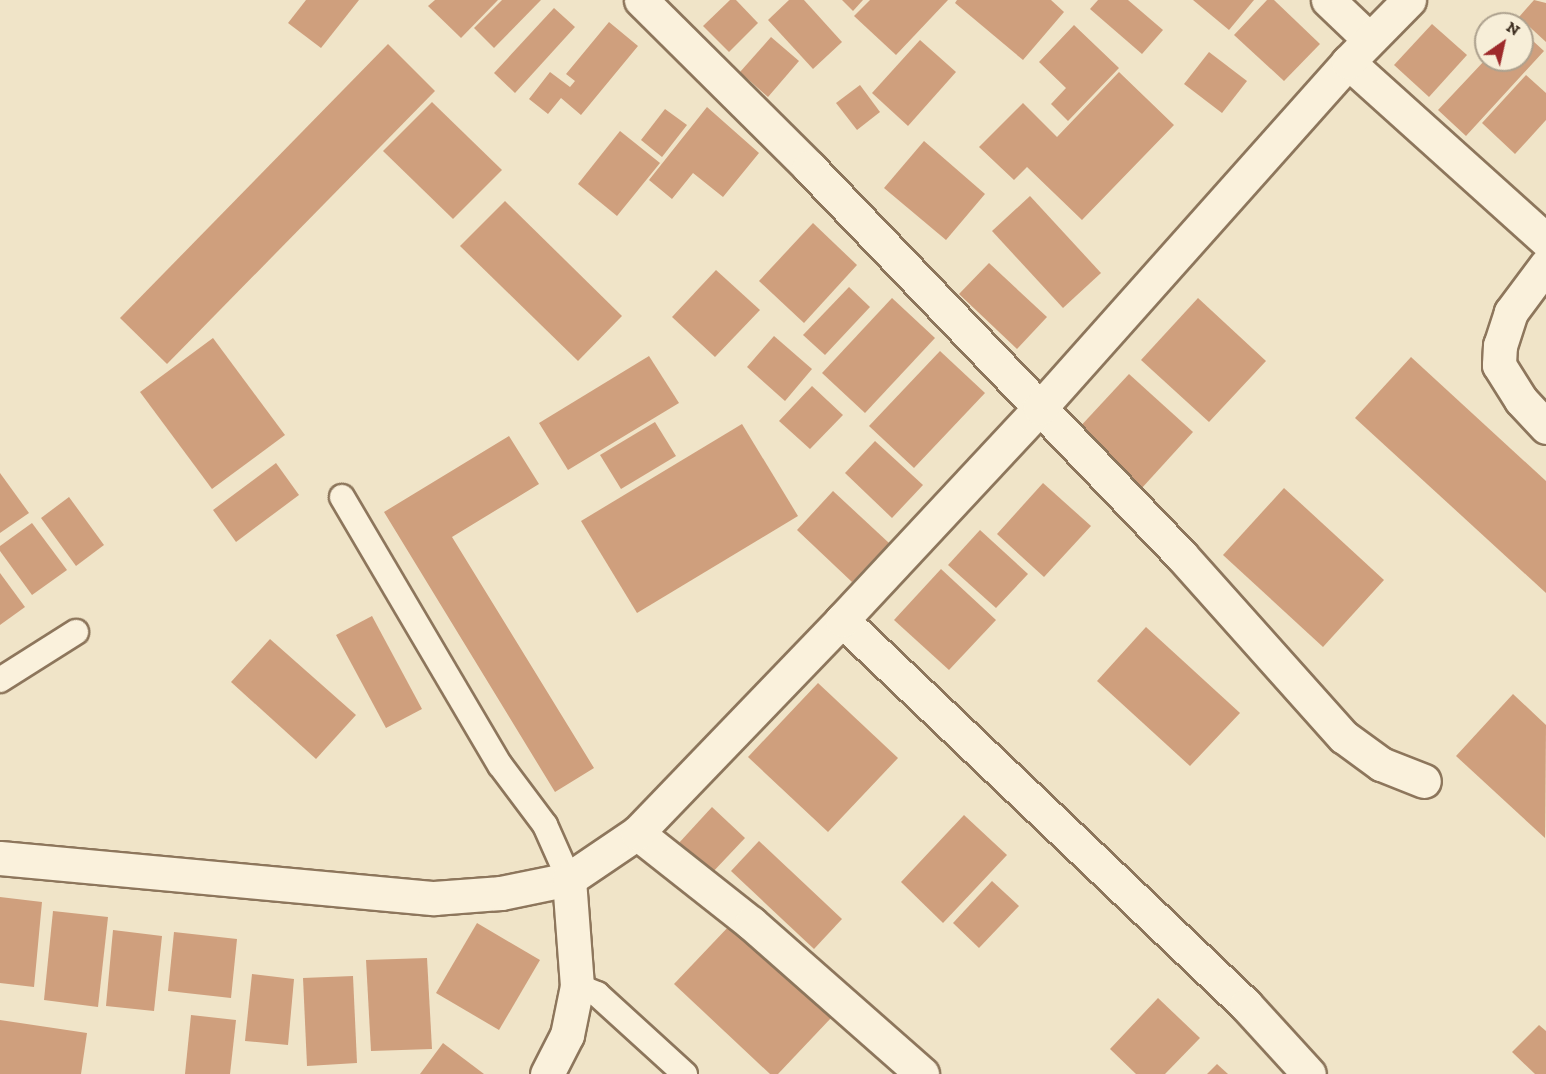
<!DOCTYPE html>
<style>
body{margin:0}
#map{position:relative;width:1546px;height:1074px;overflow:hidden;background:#f0e4c8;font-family:"Zilla Slab",serif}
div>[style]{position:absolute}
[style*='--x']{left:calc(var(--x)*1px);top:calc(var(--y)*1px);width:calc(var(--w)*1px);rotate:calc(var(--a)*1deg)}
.building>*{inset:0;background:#cf9f7d}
.roads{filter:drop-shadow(2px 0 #8d765c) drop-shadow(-2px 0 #8d765c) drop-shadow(0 2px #8d765c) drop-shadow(0 -2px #8d765c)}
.lane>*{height:24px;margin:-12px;padding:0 12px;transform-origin:12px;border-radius:12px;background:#faf1dc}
.street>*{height:33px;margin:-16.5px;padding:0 16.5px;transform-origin:16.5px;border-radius:16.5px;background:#faf1dc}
.secondary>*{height:33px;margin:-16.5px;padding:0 16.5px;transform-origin:16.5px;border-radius:16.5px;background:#faf1dc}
span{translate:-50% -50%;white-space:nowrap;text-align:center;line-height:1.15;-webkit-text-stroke:6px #f7eed8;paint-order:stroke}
.north{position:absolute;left:1474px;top:12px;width:60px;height:60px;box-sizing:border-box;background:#f7eed8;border:2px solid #ada18e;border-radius:50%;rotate:34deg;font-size:16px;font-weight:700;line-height:24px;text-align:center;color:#3d2e20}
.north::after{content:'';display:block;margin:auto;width:21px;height:27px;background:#9e2a2b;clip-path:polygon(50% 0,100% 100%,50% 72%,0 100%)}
</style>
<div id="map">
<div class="building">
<i style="clip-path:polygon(306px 0,359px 0,321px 48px,288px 23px)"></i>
<i style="clip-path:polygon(435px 0,498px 0,461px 38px,428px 6px)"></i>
<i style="clip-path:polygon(502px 0,541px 0,494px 48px,474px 28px)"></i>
<i style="clip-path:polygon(730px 0,736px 0,758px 23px,729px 52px,703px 26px)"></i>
<i style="clip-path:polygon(789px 0,804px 0,842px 42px,813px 69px,768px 20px)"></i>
<i style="clip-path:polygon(842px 0,863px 0,853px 11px)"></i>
<i style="clip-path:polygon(870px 0,948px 0,896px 55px,854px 16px)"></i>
<i style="clip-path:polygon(957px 0,1051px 0,1064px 12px,1023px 60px,955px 3px)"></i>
<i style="clip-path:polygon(1098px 0,1128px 0,1163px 30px,1142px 54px,1090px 9px)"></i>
<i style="clip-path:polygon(1193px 0,1254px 0,1229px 30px)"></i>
<i style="clip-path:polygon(1267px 0,1274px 0,1320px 44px,1284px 81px,1234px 35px)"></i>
<i style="clip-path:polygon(1534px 0,1546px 3px,1546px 42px,1519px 17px)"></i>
<i style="clip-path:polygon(554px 8px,575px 27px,515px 93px,494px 73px)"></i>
<i style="clip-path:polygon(609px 22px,638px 46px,581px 115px,561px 98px,548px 114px,529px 99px,550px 72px,570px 87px,575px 81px,566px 74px)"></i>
<i style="clip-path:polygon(1432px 24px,1467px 55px,1429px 97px,1394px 65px)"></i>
<i style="clip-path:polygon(1074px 25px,1119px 68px,1068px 121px,1051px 104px,1066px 88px,1039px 62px)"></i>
<i style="clip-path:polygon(1522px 31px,1544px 51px,1466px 136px,1438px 110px,1485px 60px,1522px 60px)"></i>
<i style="clip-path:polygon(771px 37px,799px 61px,768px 97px,740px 72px)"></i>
<i style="clip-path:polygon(920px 40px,956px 72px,908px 126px,872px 93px)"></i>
<i style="clip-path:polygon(388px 44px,435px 91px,167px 364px,120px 318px)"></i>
<i style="clip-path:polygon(1209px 52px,1247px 81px,1222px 113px,1184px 84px)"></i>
<i style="clip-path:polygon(1119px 72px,1174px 125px,1082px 220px,1027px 167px,1014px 180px,979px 147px,1023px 103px,1057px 137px)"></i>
<i style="clip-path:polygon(1526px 75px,1546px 93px,1546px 120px,1515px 154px,1482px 123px)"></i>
<i style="clip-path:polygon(860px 85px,880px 112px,857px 130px,836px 103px)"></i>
<i style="clip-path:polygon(432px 102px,502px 170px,453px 219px,383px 151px)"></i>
<i style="clip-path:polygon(707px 107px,759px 153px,723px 197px,693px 173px,672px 199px,649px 180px)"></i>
<i style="clip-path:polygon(665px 109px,687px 125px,662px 157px,641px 140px)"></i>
<i style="clip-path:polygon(620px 131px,660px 163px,617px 216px,578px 184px)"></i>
<i style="clip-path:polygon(924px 141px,985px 194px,946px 240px,884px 188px)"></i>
<i style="clip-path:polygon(1030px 196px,1101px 273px,1063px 308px,992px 231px)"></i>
<i style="clip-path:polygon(505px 201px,622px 316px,578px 361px,460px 246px)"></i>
<i style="clip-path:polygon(813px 223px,857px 265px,804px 323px,759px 281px)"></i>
<i style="clip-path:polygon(989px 263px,1047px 317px,1017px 349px,959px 294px)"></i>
<i style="clip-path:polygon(716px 270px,760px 310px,715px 357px,672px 317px)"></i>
<i style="clip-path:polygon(849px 287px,870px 307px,825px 355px,803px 335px)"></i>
<i style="clip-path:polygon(892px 298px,935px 338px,865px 413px,822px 373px)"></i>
<i style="clip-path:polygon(1198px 298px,1266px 361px,1209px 422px,1141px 360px)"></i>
<i style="clip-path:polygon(774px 336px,812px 369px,785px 401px,747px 367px)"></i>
<i style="clip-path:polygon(213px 338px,285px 435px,212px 489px,140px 392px)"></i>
<i style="clip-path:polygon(940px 351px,985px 393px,914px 468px,869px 426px)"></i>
<i style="clip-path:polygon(649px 356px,679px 403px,568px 470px,539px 423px)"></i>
<i style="clip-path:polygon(1411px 357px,1546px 481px,1546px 593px,1355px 418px)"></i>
<i style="clip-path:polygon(1129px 374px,1193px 432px,1141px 489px,1077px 430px)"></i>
<i style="clip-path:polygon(812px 386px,843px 415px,810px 449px,779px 421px)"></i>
<i style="clip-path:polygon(655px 422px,676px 456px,621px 489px,600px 455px)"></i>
<i style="clip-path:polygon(742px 424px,798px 516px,637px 613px,581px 521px)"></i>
<i style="clip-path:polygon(509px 436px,539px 484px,452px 537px,594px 768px,555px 792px,384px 512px)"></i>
<i style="clip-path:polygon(875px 441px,923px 485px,892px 518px,845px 473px)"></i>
<i style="clip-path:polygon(276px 463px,299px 495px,236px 542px,213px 510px)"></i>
<i style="clip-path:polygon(0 473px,29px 513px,0 533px)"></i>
<i style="clip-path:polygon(1043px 483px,1091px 526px,1044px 577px,997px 534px)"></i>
<i style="clip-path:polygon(1284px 488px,1384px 580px,1323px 647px,1223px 555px)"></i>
<i style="clip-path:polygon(833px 491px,889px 543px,852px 582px,797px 530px)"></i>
<i style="clip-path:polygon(69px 497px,104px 545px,76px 566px,41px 518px)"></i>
<i style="clip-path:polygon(32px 523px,67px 570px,32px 595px,0 551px,0 546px)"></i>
<i style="clip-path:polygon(980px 530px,1028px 574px,996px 608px,948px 565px)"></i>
<i style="clip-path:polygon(941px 569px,996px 620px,949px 670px,894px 620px)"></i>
<i style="clip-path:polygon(0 573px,25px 607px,0 625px)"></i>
<i style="clip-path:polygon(372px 616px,422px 709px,386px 728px,336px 635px)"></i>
<i style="clip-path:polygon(1146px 627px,1240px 713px,1190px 766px,1097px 681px)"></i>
<i style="clip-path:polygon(270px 639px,356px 715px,316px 759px,231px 682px)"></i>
<i style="clip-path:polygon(818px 683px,898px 758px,828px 832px,748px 757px)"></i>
<i style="clip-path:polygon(1513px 694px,1546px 725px,1545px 838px,1456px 756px)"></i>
<i style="clip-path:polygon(712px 807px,745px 838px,710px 875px,678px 844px)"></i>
<i style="clip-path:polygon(964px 815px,1007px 855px,943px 923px,901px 882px)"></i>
<i style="clip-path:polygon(759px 841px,842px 919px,814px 949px,731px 871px)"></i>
<i style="clip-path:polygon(992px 881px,1019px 906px,979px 948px,953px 923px)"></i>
<i style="clip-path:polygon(0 897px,42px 902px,34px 987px,0 983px)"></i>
<i style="clip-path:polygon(53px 911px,108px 917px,98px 1007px,44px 1000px)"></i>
<i style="clip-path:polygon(477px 923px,540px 960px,499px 1030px,436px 993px)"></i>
<i style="clip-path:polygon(731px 924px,831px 1018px,778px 1074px,770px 1074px,674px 984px)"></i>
<i style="clip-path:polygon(113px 930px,162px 936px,154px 1011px,106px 1006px)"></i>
<i style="clip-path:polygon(174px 932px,237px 939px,231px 998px,168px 991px)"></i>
<i style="clip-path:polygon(427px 958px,432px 1049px,371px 1051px,366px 960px)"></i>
<i style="clip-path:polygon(252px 974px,294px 979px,288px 1045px,245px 1041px)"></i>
<i style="clip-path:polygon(353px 976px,357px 1063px,307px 1066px,303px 978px)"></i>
<i style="clip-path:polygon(1158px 998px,1200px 1038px,1165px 1074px,1136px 1074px,1110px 1049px)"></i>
<i style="clip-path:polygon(191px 1015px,236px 1020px,230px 1074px,185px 1074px)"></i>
<i style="clip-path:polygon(0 1020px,87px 1033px,81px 1074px,0 1074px)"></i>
<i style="clip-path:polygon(1539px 1025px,1546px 1031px,1546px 1074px,1535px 1074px,1512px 1052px)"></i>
<i style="clip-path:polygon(443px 1043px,484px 1074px,420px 1074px)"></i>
<i style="clip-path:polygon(1217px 1064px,1228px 1074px,1207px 1074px)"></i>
</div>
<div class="roads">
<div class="lane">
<i style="--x:342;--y:497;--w:311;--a:59.5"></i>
<i style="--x:500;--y:765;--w:75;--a:53.1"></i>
<i style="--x:545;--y:825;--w:59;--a:66"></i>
<i style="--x:0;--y:680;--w:90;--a:-32.3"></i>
<i style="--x:577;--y:986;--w:22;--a:22"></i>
<i style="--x:597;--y:994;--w:119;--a:42.3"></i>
</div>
<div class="street">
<i style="--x:641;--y:0;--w:237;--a:44.8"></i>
<i style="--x:809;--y:167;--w:538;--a:46.21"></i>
<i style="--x:1181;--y:555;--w:244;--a:48.2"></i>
<i style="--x:1344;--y:737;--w:46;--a:36.1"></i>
<i style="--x:1381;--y:764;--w:46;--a:21.6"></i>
<i style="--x:1328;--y:0;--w:57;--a:43.6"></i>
<i style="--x:1348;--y:62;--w:266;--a:42"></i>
<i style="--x:1546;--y:265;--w:59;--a:126.7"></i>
<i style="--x:1511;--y:312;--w:35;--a:108"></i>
<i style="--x:1500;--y:345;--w:20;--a:93"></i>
<i style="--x:1499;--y:365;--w:41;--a:57.8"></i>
<i style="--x:1521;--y:400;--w:37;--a:47"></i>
<i style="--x:842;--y:620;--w:558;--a:43.62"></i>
<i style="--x:1246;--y:1005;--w:93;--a:47.6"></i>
<i style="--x:637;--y:833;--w:145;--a:38.3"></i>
<i style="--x:751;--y:923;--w:228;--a:41.4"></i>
</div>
<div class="secondary">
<i style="--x:0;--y:858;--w:436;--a:5.3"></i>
<i style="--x:434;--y:898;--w:67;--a:-4.3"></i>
<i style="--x:501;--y:893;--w:69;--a:-11.6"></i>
<i style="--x:569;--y:879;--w:82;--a:-34.1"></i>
<i style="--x:637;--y:833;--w:296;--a:-46.1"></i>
<i style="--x:842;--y:620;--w:290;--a:-47"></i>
<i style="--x:1040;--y:408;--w:463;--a:-48.3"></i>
<i style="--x:1348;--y:62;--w:87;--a:-45.5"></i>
<i style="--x:547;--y:1074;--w:44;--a:-62.9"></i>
<i style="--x:567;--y:1035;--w:50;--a:-78.5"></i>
<i style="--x:577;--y:986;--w:107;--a:-94.3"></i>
</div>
</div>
<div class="north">N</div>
</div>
